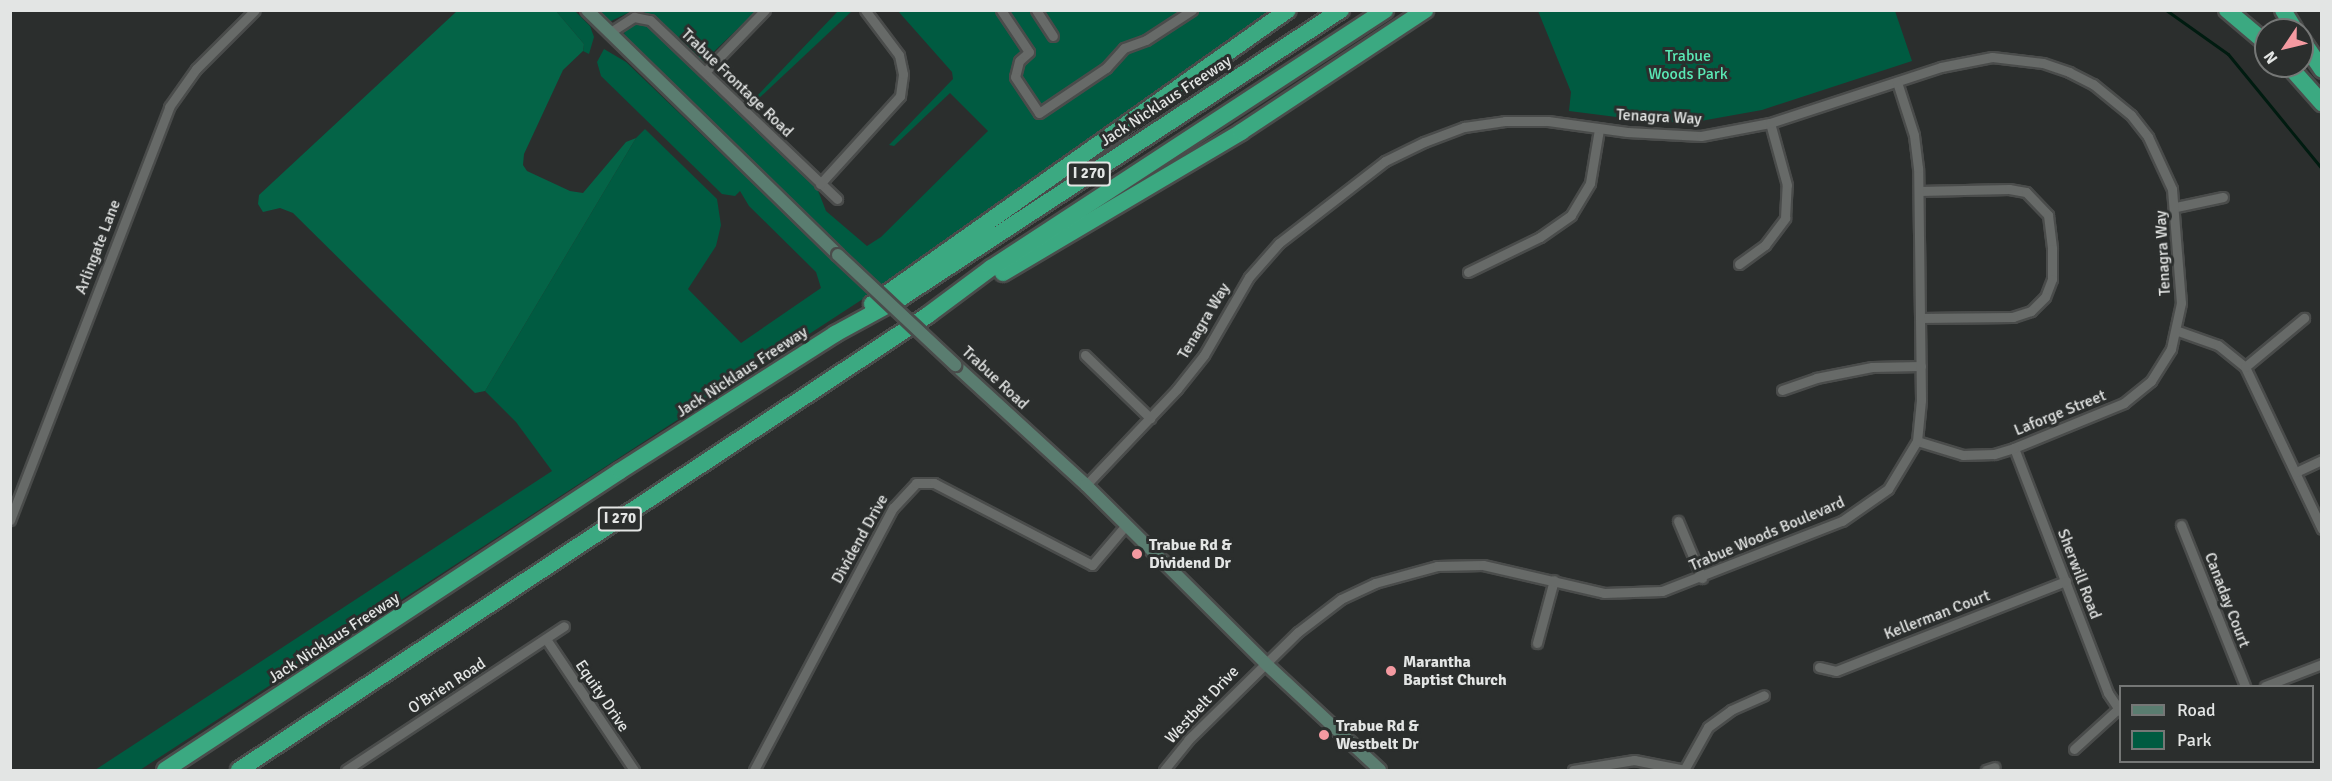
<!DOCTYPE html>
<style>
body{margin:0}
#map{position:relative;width:2332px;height:781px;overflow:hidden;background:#2b2e2d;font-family:Signika,sans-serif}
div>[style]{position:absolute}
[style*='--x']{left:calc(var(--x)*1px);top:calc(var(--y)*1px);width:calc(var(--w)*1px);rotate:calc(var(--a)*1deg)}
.green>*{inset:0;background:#005b41}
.forest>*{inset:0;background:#046447}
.stream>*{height:3px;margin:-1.5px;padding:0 1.5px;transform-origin:1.5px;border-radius:1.5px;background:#001b10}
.roads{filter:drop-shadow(2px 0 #4a4c4b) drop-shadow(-2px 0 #4a4c4b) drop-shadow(0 2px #4a4c4b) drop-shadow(0 -2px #4a4c4b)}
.minor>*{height:9px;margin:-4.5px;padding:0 4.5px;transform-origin:4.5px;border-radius:4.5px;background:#676a68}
.secondary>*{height:12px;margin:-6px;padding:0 6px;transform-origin:6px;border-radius:6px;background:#5a7d70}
.motorway>*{height:16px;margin:-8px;padding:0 8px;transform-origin:8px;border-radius:8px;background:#3ba981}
.bridges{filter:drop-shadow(2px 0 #4a4c4b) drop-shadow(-2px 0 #4a4c4b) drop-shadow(0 2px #4a4c4b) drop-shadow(0 -2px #4a4c4b)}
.secondary-bridge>*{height:12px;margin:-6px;padding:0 6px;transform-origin:6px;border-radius:6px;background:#5a7d70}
.dots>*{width:16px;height:16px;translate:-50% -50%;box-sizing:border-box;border:3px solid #2b2e2d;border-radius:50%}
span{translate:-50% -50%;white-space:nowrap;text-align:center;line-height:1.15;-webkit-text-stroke:6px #2b2e2d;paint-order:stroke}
.shield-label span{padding:2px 4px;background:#2b2e2d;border:2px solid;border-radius:4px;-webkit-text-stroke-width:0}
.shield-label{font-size:15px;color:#e3e5e4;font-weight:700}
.park-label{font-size:16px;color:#5ae9b5}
.street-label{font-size:16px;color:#e3e5e4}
.poi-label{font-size:16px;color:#e3e5e4;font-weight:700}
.left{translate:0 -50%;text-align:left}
.frame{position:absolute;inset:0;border:12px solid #e3e5e4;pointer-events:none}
.legend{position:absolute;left:2119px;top:685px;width:195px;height:78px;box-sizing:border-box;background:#2b2e2d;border:2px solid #757776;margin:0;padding:8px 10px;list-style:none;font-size:18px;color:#e3e5e4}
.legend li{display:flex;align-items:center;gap:12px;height:30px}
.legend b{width:30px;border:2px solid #757776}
.north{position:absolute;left:2254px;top:18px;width:60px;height:60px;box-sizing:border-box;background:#2b2e2d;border:2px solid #757776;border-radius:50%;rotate:235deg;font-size:16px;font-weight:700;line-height:24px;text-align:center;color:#e3e5e4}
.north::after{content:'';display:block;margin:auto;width:21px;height:27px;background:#f49aa1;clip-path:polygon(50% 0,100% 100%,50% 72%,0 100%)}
</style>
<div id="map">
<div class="green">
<i style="clip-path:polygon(839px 10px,852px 11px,756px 101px,757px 96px)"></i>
<i style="clip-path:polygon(556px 11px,575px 11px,590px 26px,594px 37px,589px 54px,583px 51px,584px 44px)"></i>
<i style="clip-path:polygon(596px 11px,632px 11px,609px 22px)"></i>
<i style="clip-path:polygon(643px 11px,763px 11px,751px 16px,701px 64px)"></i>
<i style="clip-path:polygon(898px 11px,1270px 11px,880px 286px,627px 41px,624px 33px,630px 24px,637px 20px,645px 23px,817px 188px,826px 211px,867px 246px,881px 237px,988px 131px,950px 93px,894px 146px,889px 145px,953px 79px,952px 72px)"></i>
<i style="clip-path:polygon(1538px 11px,1895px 11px,1912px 61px,1762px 110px,1695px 122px,1656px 122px,1569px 111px,1571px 92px)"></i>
<i style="clip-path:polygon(604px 49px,626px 62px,869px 295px,140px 770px,95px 770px,552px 471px,516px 422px,485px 391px,636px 138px,645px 129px,717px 199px,721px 225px,716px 246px,688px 289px,741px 343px,821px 288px,816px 272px,749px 206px,740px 191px,735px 196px,722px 194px,601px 76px,597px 62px)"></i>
</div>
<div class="forest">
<i style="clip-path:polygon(457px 11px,556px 11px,584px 44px,583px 51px,563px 70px,524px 154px,523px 165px,527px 171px,570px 191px,583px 193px,626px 142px,636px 138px,485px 391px,475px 393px,293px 213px,280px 208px,263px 212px,258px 204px,259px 195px)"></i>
</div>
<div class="stream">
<i style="--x:2166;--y:10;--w:76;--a:35.4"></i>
<i style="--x:2228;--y:54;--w:149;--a:50.7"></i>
</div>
<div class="roads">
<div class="minor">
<i style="--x:1001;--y:10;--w:50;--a:56.3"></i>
<i style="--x:1029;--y:52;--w:13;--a:138"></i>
<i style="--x:1019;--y:61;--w:16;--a:104"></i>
<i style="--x:1015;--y:77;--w:43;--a:56.3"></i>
<i style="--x:1039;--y:113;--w:81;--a:-33.9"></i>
<i style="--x:1106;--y:68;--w:27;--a:-48"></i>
<i style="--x:1124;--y:48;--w:23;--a:-20"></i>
<i style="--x:1146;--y:40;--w:55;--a:-33.1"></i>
<i style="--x:1036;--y:10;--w:31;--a:57"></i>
<i style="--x:609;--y:33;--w:30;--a:-33"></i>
<i style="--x:634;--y:17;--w:16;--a:11"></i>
<i style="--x:650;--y:20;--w:259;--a:43.7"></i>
<i style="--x:705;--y:72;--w:86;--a:-45.9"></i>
<i style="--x:820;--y:184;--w:119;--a:-47.7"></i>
<i style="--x:900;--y:96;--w:22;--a:-82"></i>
<i style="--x:903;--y:74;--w:19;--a:-102"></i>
<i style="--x:899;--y:55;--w:56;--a:-127.1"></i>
<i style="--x:1919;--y:191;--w:90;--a:-1.3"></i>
<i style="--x:2009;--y:189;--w:17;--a:10"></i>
<i style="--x:2026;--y:192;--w:32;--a:46"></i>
<i style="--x:2048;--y:215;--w:34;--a:83"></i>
<i style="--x:2052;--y:249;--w:30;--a:90"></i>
<i style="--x:2052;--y:279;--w:19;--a:111"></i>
<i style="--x:2045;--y:297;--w:20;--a:135"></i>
<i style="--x:2031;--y:311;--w:19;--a:162"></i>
<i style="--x:2013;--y:317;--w:93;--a:179.4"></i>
<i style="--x:2176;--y:207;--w:48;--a:-12"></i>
<i style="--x:1739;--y:264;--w:32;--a:-36"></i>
<i style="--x:1765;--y:245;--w:34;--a:-53"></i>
<i style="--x:1785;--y:218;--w:33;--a:-87"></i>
<i style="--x:1787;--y:185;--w:64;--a:-105.3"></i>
<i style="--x:1468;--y:272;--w:80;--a:-25.9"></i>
<i style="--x:1540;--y:237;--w:38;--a:-35"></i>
<i style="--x:1571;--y:215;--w:37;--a:-59"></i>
<i style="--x:1590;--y:183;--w:55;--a:-80.5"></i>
<i style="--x:2178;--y:331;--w:42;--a:19.3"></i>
<i style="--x:2218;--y:345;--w:35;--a:39"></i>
<i style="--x:2245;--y:367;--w:179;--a:64.6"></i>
<i style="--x:1085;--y:355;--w:91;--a:44.1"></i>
<i style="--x:2245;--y:367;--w:77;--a:-39.7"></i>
<i style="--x:1782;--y:390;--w:36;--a:-19"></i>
<i style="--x:1816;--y:378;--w:57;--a:-11.1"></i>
<i style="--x:1872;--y:367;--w:49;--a:-1.2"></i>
<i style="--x:2014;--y:448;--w:262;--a:69"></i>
<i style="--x:2108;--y:693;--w:22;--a:56"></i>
<i style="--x:2296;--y:472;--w:29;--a:-25"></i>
<i style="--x:1086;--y:485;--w:132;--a:-46.5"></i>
<i style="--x:1177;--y:389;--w:43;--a:-51.5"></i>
<i style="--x:1204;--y:355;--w:90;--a:-60"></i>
<i style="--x:1249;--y:277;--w:45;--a:-48.6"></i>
<i style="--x:1279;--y:243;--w:134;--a:-37.7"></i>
<i style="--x:1385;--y:161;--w:43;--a:-26"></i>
<i style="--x:1424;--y:142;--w:43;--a:-20.6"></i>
<i style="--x:1464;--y:127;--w:41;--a:-8.3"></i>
<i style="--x:1505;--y:121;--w:43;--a:0"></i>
<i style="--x:1548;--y:121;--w:80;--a:7.9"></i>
<i style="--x:1627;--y:132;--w:74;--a:3.1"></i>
<i style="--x:1701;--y:136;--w:70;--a:-10.7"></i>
<i style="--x:1770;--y:123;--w:180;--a:-18.1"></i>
<i style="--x:1941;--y:67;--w:52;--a:-11.1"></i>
<i style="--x:1992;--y:57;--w:51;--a:6.7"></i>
<i style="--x:2043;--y:63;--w:28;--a:19"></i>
<i style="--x:2069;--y:72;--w:27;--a:27"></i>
<i style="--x:2093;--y:84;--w:49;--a:39.2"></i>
<i style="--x:2131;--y:115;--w:28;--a:52"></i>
<i style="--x:2148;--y:137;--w:57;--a:65.2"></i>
<i style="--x:2172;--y:189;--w:114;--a:85.5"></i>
<i style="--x:2181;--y:303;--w:47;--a:102.3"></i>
<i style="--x:2171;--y:349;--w:38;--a:122"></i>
<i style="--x:2151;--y:381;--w:35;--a:141"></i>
<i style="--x:2124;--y:403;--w:119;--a:157.8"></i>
<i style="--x:2014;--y:448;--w:21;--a:163"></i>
<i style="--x:1994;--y:454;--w:31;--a:178"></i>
<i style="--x:1963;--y:455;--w:48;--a:-163.1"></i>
<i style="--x:10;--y:520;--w:443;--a:-68.9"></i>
<i style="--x:169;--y:107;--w:47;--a:-54.6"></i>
<i style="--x:196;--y:69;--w:83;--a:-45"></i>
<i style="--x:1678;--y:521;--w:62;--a:67.2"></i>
<i style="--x:2181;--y:525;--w:173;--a:68.3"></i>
<i style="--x:546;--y:639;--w:158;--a:56.1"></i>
<i style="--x:1537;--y:643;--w:65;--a:-74.9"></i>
<i style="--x:1819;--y:667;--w:17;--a:13"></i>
<i style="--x:1836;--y:671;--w:247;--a:-21.4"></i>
<i style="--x:2265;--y:686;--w:61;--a:-21.1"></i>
<i style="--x:2074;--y:749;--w:59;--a:-42.3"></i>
<i style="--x:346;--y:770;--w:261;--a:-33.4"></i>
<i style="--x:754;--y:770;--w:297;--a:-62.1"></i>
<i style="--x:893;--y:508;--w:34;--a:-47"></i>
<i style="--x:916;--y:483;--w:18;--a:0"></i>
<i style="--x:934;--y:483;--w:178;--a:27.4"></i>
<i style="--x:1092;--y:565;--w:52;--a:-49.6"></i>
<i style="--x:1164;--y:770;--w:38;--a:-51"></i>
<i style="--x:1188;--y:740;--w:154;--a:-44.5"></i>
<i style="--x:1298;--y:632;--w:54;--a:-37.5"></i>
<i style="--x:1341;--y:599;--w:38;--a:-25"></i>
<i style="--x:1375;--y:583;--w:64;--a:-15.3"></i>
<i style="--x:1437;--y:566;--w:46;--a:-1.2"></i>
<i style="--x:1483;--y:565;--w:124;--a:13"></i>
<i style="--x:1604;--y:593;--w:58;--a:-2"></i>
<i style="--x:1662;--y:591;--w:193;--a:-21.3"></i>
<i style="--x:1842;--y:521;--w:56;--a:-34.8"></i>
<i style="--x:1888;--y:489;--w:56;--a:-58.9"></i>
<i style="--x:1917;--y:441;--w:41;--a:-84.4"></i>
<i style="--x:1921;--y:400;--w:232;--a:-90.7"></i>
<i style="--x:1918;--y:168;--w:33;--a:-97"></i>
<i style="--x:1914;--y:135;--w:56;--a:-107.8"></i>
<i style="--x:1573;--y:770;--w:62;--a:-9.3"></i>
<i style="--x:1634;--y:760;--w:52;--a:11.1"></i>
<i style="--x:1684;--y:770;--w:49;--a:-60.8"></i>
<i style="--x:1708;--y:727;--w:29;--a:-36"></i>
<i style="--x:1731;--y:710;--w:36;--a:-24"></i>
<i style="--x:1986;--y:770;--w:9;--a:-18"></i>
</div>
<div class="secondary">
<i style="--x:587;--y:10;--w:351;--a:44.3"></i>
<i style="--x:955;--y:365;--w:178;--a:42.5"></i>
<i style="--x:1086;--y:485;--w:252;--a:44.8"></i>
<i style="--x:1265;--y:663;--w:157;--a:42.9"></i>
</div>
<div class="motorway">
<i style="--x:2227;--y:10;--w:51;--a:40.2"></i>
<i style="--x:2283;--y:10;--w:23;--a:59"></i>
<i style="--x:2302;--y:40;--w:36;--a:56"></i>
<i style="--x:2289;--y:66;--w:50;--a:48.3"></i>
<i style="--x:1003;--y:273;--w:277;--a:-30.6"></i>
<i style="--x:1241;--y:132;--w:221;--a:-33.5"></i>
<i style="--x:872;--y:304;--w:509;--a:-35.25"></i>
<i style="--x:165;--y:770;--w:544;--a:-33.31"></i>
<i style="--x:620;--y:471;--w:255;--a:-32.5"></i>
<i style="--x:835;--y:334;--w:75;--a:-28.6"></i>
<i style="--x:901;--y:298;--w:526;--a:-33.21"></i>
<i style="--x:239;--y:770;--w:826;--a:-33.44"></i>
<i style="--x:928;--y:315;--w:79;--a:-36.7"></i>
<i style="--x:991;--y:268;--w:471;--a:-33.2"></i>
</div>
</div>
<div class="bridges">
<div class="secondary-bridge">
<i style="--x:838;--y:255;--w:161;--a:43.2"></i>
</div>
</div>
<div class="dots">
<i style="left:1137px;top:554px;background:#f49aa1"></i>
<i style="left:1391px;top:671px;background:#f49aa1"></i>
<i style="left:1324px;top:735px;background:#f49aa1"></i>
</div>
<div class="shield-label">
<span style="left:1089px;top:174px">I 270</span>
<span style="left:620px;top:519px">I 270</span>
</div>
<div class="park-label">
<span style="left:1688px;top:65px">Trabue<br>Woods Park</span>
</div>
<div class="street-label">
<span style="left:737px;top:83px;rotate:44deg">Trabue Frontage Road</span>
<span style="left:1166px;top:101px;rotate:-33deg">Jack Nicklaus Freeway</span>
<span style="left:1659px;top:117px;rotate:3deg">Tenagra Way</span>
<span style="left:98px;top:247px;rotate:-69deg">Arlingate Lane</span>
<span style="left:2163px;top:253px;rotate:-93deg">Tenagra Way</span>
<span style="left:1204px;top:321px;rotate:-59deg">Tenagra Way</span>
<span style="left:742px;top:372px;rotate:-33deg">Jack Nicklaus Freeway</span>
<span style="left:995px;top:378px;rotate:43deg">Trabue Road</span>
<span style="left:2060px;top:413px;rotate:-22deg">Laforge Street</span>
<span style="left:1767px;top:534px;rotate:-23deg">Trabue Woods Boulevard</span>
<span style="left:860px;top:539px;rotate:-61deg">Dividend Drive</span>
<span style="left:2079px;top:574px;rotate:69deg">Sherwill Road</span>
<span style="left:2227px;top:600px;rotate:69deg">Canaday Court</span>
<span style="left:1937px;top:615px;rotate:-21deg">Kellerman Court</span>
<span style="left:334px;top:638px;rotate:-33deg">Jack Nicklaus Freeway</span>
<span style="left:447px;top:686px;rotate:-33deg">O'Brien Road</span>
<span style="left:602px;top:696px;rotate:56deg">Equity Drive</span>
<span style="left:1202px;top:705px;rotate:-47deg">Westbelt Drive</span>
</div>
<div class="poi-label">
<span class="left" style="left:1149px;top:554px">Trabue Rd &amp;<br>Dividend Dr</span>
<span class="left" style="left:1403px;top:671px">Marantha<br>Baptist Church</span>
<span class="left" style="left:1336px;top:735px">Trabue Rd &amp;<br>Westbelt Dr</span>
</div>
<div class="frame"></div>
<ul class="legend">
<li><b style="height:8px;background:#5a7d70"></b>Road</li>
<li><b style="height:16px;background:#005b41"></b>Park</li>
</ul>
<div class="north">N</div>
</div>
